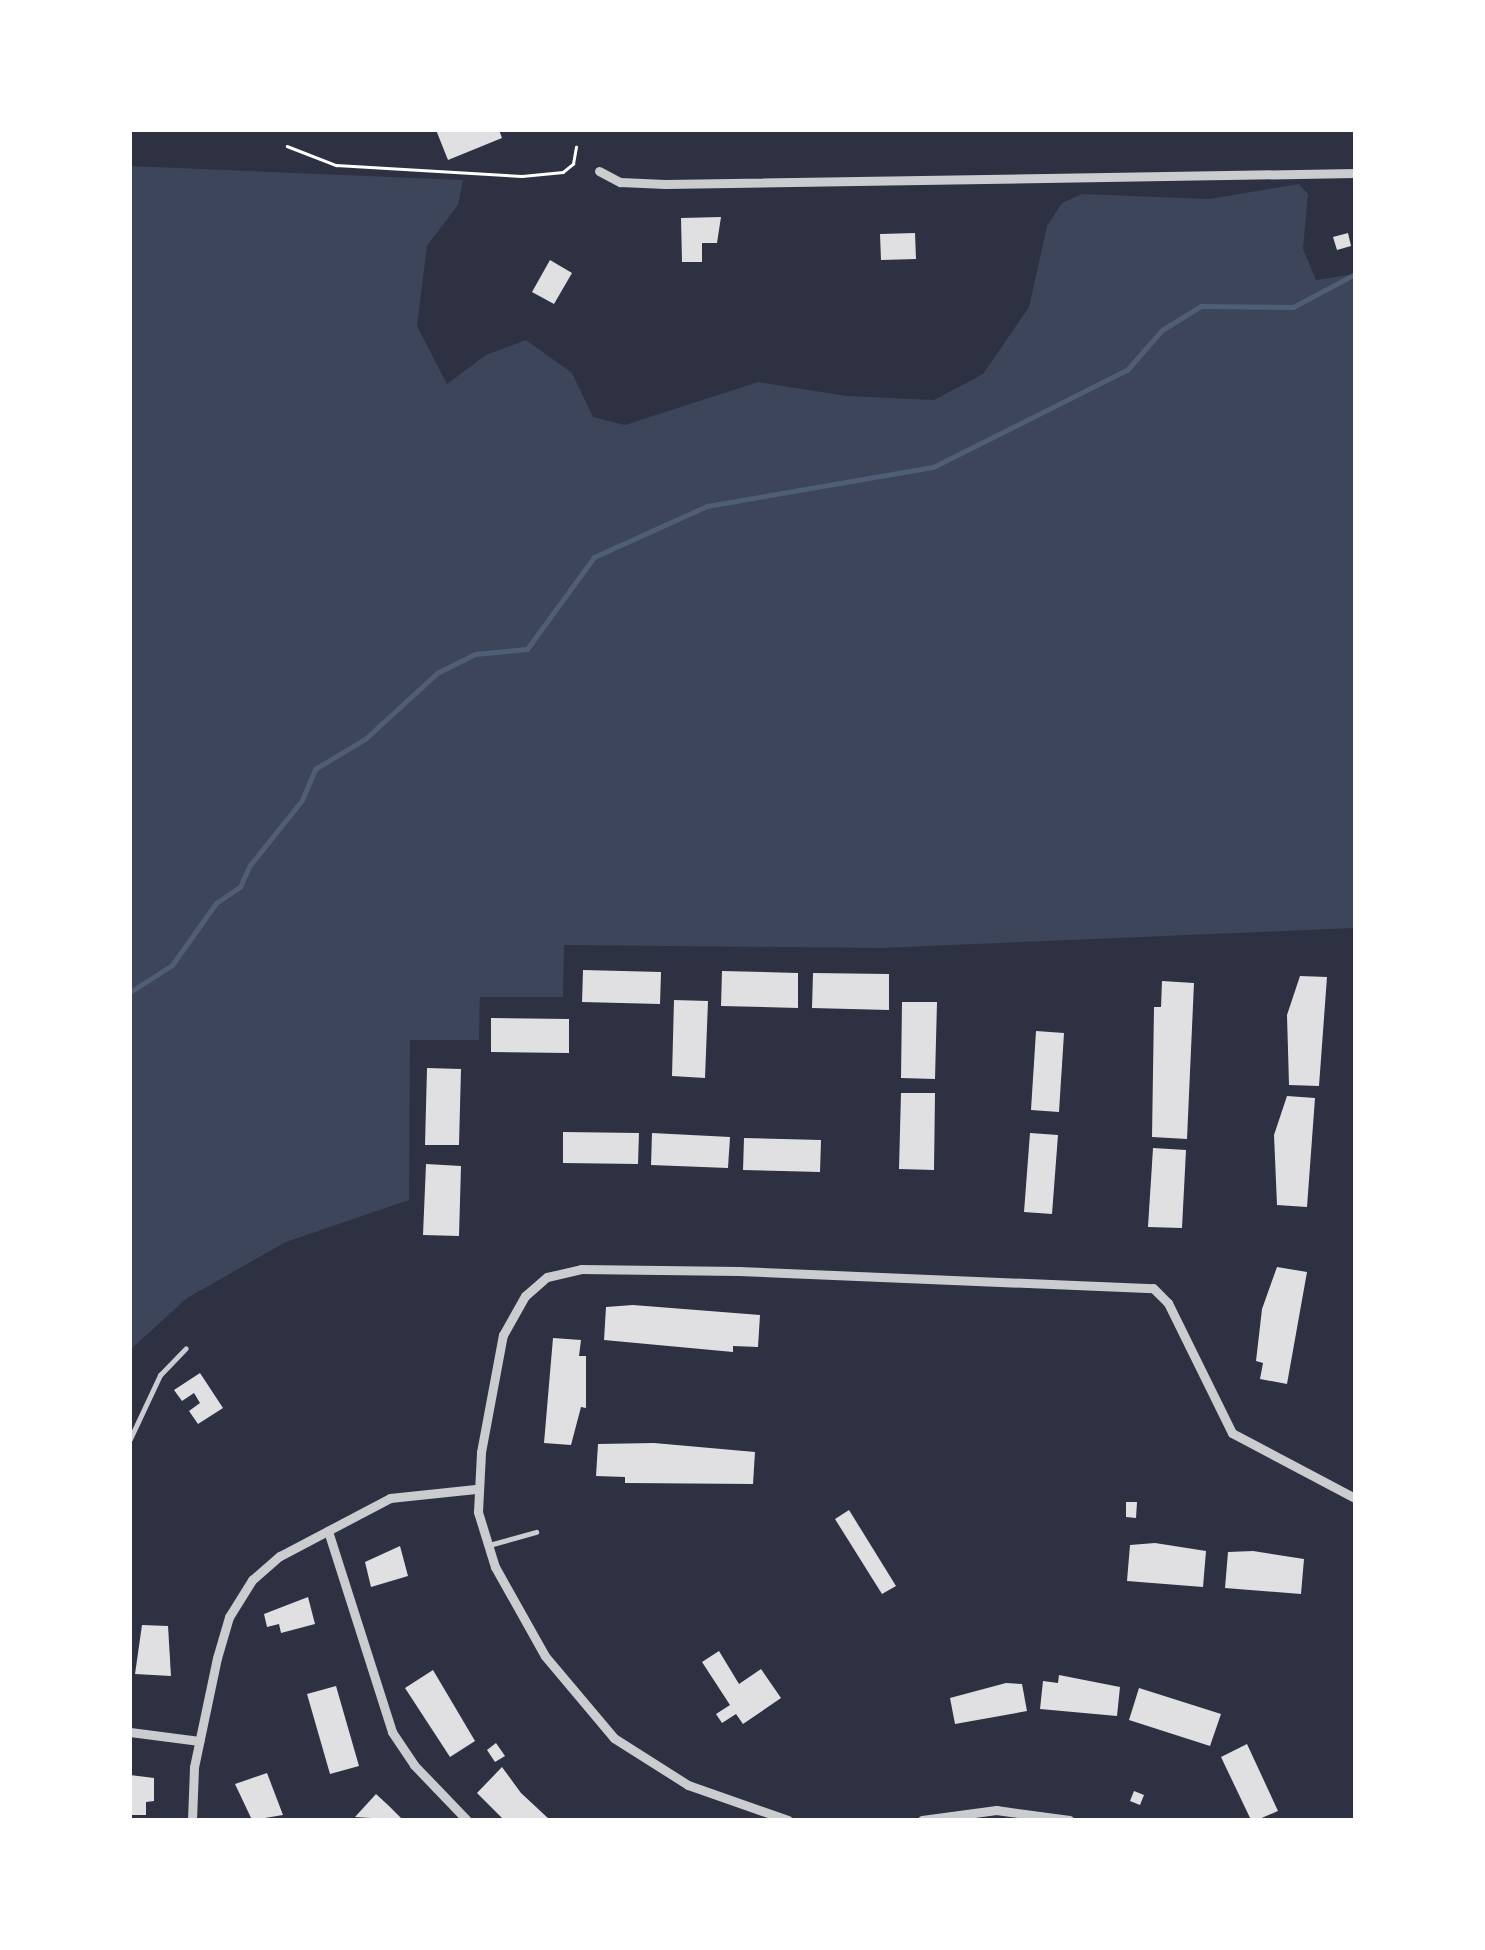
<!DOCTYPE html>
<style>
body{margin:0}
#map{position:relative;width:1485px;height:1950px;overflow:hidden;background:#2d3142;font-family:"Titillium Web",sans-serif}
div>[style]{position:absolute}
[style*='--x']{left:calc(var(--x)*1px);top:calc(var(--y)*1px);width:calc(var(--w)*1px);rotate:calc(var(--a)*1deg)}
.green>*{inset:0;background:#3c4559}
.stream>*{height:5px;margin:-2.5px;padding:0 2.5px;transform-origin:2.5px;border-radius:2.5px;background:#4f5d75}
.building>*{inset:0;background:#e0e0e3}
.path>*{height:2.5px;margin:-1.25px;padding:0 1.25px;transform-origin:1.25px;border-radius:1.25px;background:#fff}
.service>*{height:5px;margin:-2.5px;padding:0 2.5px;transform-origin:2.5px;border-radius:2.5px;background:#caccd0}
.minor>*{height:9px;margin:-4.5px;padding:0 4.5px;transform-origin:4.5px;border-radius:4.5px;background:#caccd0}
span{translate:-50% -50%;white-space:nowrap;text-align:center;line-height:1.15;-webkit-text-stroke:10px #fff;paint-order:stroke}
.frame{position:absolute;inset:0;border:132px solid #fff;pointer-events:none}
</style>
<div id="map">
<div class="green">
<i style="clip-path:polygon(130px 166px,463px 180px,458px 205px,427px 246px,417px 326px,447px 384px,486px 355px,526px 340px,572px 373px,593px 417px,625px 425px,758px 382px,847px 396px,934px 400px,983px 374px,1029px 307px,1047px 226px,1062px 203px,1082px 194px,1209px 199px,1299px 184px,1308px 194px,1303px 249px,1316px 280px,1355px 274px,1355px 928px,882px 948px,564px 945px,563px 997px,480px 997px,479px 1040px,410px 1040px,409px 1200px,286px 1242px,187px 1298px,130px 1350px)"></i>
</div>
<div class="stream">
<i style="--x:130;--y:992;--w:50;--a:-32.7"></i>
<i style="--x:172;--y:965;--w:76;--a:-54.6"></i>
<i style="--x:216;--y:903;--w:29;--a:-34"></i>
<i style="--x:240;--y:887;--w:24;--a:-66"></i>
<i style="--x:250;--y:865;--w:83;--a:-51.3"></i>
<i style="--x:302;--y:800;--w:34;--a:-67"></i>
<i style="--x:315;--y:769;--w:58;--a:-31"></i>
<i style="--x:365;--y:739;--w:98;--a:-42.5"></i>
<i style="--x:437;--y:673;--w:42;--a:-26.6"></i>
<i style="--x:475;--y:654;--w:52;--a:-5.5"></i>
<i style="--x:527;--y:649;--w:114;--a:-53.9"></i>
<i style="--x:594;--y:557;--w:124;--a:-24.3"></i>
<i style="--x:707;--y:506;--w:229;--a:-9.8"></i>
<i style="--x:933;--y:467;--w:217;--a:-26.6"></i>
<i style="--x:1127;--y:370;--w:53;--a:-48.8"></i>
<i style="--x:1162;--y:330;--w:46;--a:-31.6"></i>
<i style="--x:1201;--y:306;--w:92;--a:0.6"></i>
<i style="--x:1293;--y:307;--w:70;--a:-28"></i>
</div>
<div class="building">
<i style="clip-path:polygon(436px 130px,499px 130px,502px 138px,448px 160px)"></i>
<i style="clip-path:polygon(721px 217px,717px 243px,702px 243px,702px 262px,682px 262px,681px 218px)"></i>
<i style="clip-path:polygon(915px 233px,916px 259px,881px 260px,880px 234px)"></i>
<i style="clip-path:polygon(1348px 233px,1351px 246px,1337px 250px,1333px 237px)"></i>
<i style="clip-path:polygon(550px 260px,572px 273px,554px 304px,532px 292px)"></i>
<i style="clip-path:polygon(583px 970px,661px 972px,660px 1004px,582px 1002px)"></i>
<i style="clip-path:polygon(722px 971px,798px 973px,798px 1008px,721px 1006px)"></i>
<i style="clip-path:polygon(813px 973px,889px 974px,889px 1010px,812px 1008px)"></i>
<i style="clip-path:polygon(1300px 976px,1327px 977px,1319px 1086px,1289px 1085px,1287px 1015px)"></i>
<i style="clip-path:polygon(1162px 981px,1194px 983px,1187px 1139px,1152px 1137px,1154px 1007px,1161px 1007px)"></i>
<i style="clip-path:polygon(674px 1000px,708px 1001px,705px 1078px,672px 1076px)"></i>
<i style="clip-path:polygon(902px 1002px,937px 1002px,935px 1079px,901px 1078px)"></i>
<i style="clip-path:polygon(491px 1018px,569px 1019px,569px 1053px,491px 1052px)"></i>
<i style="clip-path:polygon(1036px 1031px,1064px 1033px,1059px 1112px,1031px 1110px)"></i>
<i style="clip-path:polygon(427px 1068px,461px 1069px,459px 1145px,425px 1145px)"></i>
<i style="clip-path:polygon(901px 1093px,935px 1093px,934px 1170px,899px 1169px)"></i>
<i style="clip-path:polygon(1287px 1096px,1315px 1098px,1307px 1207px,1277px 1205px,1274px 1135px)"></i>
<i style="clip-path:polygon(563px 1132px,639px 1133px,638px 1164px,563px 1163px)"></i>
<i style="clip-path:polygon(652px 1133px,730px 1137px,728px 1168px,651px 1165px)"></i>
<i style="clip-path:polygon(1030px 1133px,1058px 1135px,1052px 1214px,1024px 1212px)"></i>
<i style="clip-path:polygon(744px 1138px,821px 1140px,820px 1172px,743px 1170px)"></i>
<i style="clip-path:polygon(1153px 1148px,1186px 1150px,1182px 1228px,1148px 1227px)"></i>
<i style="clip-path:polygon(426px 1164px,461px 1166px,459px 1236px,423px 1235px)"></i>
<i style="clip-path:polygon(1277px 1267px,1307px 1272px,1287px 1384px,1260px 1379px,1263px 1363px,1256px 1361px,1262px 1309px)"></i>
<i style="clip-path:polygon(633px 1305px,760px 1315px,758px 1347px,733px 1346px,733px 1352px,604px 1340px,606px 1307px)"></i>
<i style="clip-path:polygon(553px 1338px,581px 1340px,579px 1356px,586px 1356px,586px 1408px,581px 1407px,571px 1445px,544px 1443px)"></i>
<i style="clip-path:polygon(200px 1373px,223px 1408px,198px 1424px,189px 1411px,200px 1403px,194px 1393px,182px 1401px,174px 1390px)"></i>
<i style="clip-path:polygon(654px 1443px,755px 1452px,753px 1484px,625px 1483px,625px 1477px,596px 1476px,598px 1444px)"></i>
<i style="clip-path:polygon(1126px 1502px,1137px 1502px,1136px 1518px,1126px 1517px)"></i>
<i style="clip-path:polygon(849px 1510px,896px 1586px,882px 1594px,835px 1519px)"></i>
<i style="clip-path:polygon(1155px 1543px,1206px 1551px,1203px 1587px,1127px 1581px,1130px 1545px)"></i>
<i style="clip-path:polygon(400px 1546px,408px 1576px,371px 1587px,365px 1562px)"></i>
<i style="clip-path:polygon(1253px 1551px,1304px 1559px,1301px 1594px,1225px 1588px,1228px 1552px)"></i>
<i style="clip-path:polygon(308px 1597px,315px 1624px,281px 1633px,279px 1624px,267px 1627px,264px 1614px)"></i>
<i style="clip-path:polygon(142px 1625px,168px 1626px,171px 1676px,135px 1674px)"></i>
<i style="clip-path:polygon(719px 1651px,739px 1684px,761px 1669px,781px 1698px,743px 1724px,736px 1714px,722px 1723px,716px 1714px,730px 1705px,702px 1662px)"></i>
<i style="clip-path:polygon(433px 1670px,475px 1741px,450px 1757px,405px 1688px)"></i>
<i style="clip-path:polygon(1059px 1675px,1120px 1687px,1117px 1716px,1040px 1709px,1043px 1681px,1058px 1683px)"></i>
<i style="clip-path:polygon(1006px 1683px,1022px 1684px,1027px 1711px,955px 1724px,950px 1698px)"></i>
<i style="clip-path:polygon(336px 1686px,359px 1766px,330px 1774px,307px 1694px)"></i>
<i style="clip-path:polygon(1139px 1688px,1221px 1714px,1210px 1746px,1129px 1720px)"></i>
<i style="clip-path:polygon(496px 1743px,505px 1756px,495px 1762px,487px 1750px)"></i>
<i style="clip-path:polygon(1247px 1744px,1278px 1811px,1257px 1820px,1251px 1820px,1221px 1757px)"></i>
<i style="clip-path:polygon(502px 1767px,521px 1793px,550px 1820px,504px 1820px,477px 1793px)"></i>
<i style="clip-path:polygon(267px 1773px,283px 1815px,252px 1820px,235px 1784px)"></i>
<i style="clip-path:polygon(130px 1775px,154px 1778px,154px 1801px,146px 1802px,146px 1815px,130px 1815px)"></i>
<i style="clip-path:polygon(1134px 1791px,1144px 1795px,1140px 1805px,1130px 1801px)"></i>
<i style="clip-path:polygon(376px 1794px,389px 1806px,403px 1820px,355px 1817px)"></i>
</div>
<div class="path">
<i style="--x:287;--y:146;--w:53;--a:21.2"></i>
<i style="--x:336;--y:165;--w:186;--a:3.4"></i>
<i style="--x:522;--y:176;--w:41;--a:-5.6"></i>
<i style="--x:563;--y:172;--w:13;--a:-39"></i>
<i style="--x:573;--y:164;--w:17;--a:-80"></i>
</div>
<div class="service">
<i style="--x:130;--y:1439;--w:71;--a:-64.9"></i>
<i style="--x:160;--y:1375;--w:37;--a:-46"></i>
<i style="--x:489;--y:1545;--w:49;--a:-15.5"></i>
</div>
<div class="minor">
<i style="--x:599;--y:171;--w:24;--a:28"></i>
<i style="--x:620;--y:182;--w:45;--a:2.5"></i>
<i style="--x:665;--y:184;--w:690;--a:-0.91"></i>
<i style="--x:328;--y:1531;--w:211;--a:72.3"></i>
<i style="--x:392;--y:1732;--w:40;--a:56"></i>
<i style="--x:414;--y:1765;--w:76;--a:46.1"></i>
<i style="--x:130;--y:1732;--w:70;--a:7.4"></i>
<i style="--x:192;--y:1820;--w:53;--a:-87.8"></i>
<i style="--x:194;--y:1767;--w:111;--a:-78.1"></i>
<i style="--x:217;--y:1658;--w:43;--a:-73.7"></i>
<i style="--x:229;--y:1617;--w:44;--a:-58.1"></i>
<i style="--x:252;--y:1580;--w:37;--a:-41"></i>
<i style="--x:280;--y:1556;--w:124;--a:-27.8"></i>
<i style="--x:390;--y:1498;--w:86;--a:-6"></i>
<i style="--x:788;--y:1820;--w:106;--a:-160.7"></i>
<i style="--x:688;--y:1785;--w:88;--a:-147.6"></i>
<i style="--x:614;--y:1738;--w:107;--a:-130.1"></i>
<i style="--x:545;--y:1656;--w:102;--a:-119.3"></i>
<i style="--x:495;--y:1567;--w:58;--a:-107.2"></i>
<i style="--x:478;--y:1512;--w:60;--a:-87.1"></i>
<i style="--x:481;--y:1452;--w:119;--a:-79.4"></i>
<i style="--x:503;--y:1335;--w:45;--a:-60.6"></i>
<i style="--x:525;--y:1296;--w:29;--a:-41"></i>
<i style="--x:547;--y:1277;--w:35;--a:-13"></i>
<i style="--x:581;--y:1269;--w:158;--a:0.7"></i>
<i style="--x:739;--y:1271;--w:414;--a:2.4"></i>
<i style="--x:1153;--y:1288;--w:21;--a:45"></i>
<i style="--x:1168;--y:1303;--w:145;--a:63.8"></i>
<i style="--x:1232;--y:1433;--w:139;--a:27.9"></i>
<i style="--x:922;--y:1820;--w:75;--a:-7.7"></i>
<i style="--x:996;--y:1810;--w:74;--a:7.8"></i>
</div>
<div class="frame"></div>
</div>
